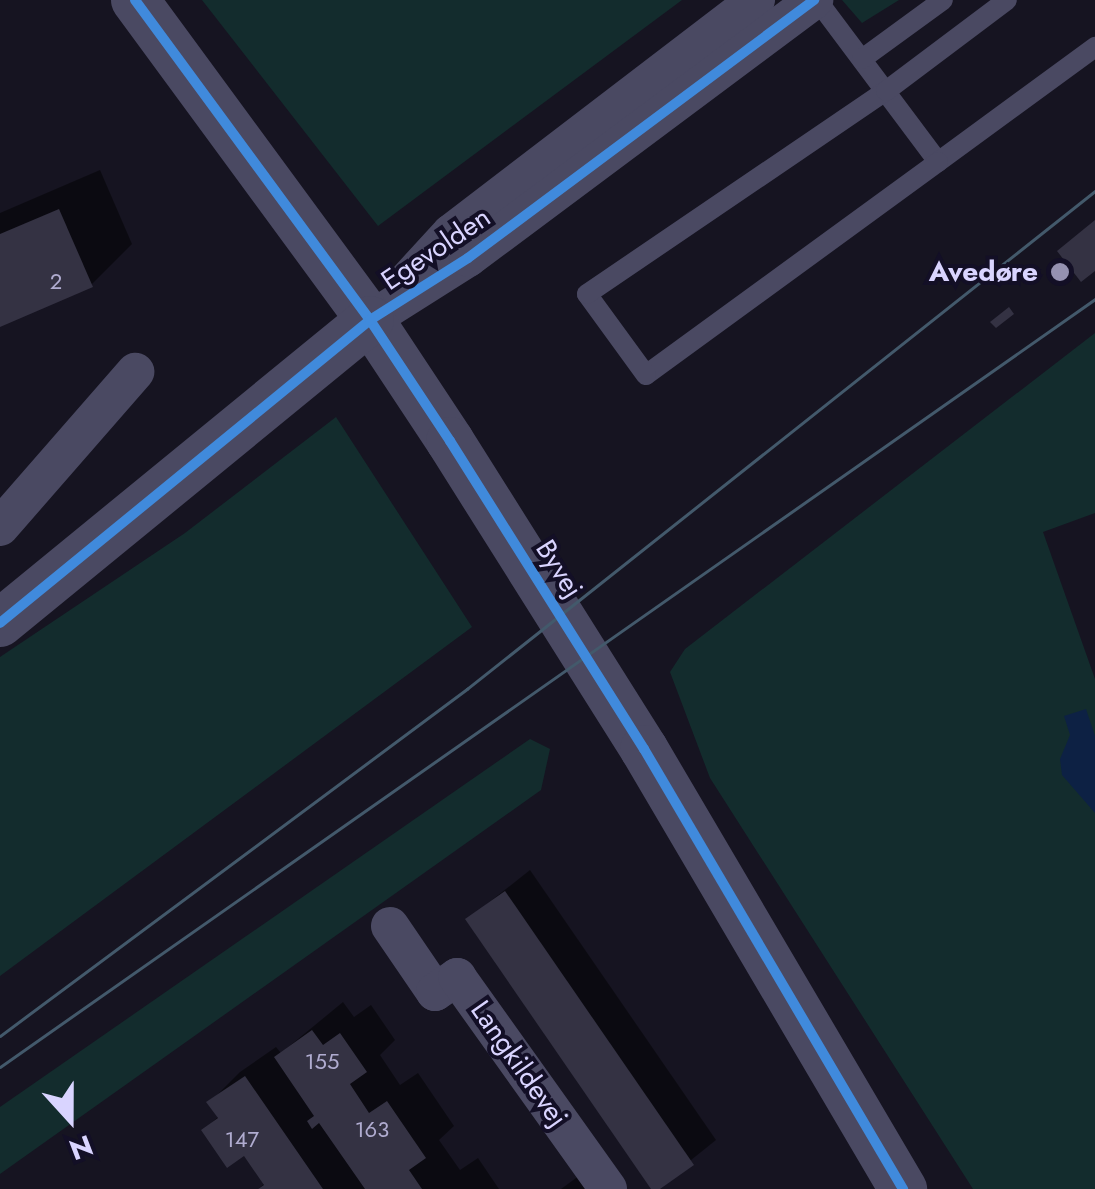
<!DOCTYPE html>
<meta charset="utf-8">
<style>
body{margin:0}
#map{position:relative;width:1095px;height:1189px;overflow:hidden;background:#161421;font-family:Jost,sans-serif}
div>[style]{position:absolute}
[style*='--x']{left:calc(var(--x)*1px);top:calc(var(--y)*1px);width:calc(var(--w)*1px);rotate:calc(var(--a)*1deg)}
.green>*{inset:0;background:#132c2d}
.water>*{inset:0;background:#0d2144}
.shadow>*{inset:0;background:#0007}
.building>*{inset:0;background:#343243}
.service>*{height:20px;margin:-10px;padding:0 10px;transform-origin:10px;border-radius:10px;background:#4a4962}
.minor>*{height:38px;margin:-19px;padding:0 19px;transform-origin:19px;border-radius:19px;background:#4a4962}
.tertiary>*{height:48px;margin:-24px;padding:0 24px;transform-origin:24px;border-radius:24px;background:#4a4962}
.tram>*{height:2.5px;margin:-1.25px;padding:0 1.25px;transform-origin:1.25px;border-radius:1.25px;background:#43596b}
.cycleway>*{height:10px;margin:-5px;padding:0 5px;transform-origin:5px;border-radius:5px;background:#408adc}
.dots>*{width:28px;height:28px;translate:-50% -50%;box-sizing:border-box;border:5px solid #130f26;border-radius:50%}
span{translate:-50% -50%;white-space:nowrap;text-align:center;line-height:1.15;-webkit-text-stroke:8px #130f26;paint-order:stroke}
.number-label{font-size:22px;color:#b0acd0}
.number-label span{-webkit-text-stroke-width:0}
.street-label{font-size:28px;color:#d9d4ff}
.poi-label{font-size:28px;color:#d9d4ff;font-weight:700}
.right{translate:-100% -50%;text-align:right}
.north{position:absolute;left:20px;top:1069px;width:100px;height:100px;-webkit-text-stroke:8px #130f26;paint-order:stroke;rotate:159deg;font-size:28px;font-weight:700;line-height:40px;text-align:center;color:#d9d4ff}
.north::after{content:'';display:block;margin:auto;width:35px;height:45px;background:#d9d4ff;clip-path:polygon(50% 0,100% 100%,50% 72%,0 100%)}
</style>
<div id="map">
<div class="green">
<i style="clip-path:polygon(202px 0,682px 0,378px 226px)"></i>
<i style="clip-path:polygon(842px 0,899px 0,862px 23px)"></i>
<i style="clip-path:polygon(1095px 333px,1095px 513px,1043px 532px,1095px 679px,1095px 1189px,973px 1189px,710px 778px,670px 672px,685px 649px)"></i>
<i style="clip-path:polygon(336px 417px,472px 627px,0 976px,0 657px,185px 533px)"></i>
<i style="clip-path:polygon(530px 739px,550px 749px,541px 790px,0 1174px,0 1107px)"></i>
</div>
<div class="water">
<i style="clip-path:polygon(1086px 709px,1095px 736px,1095px 813px,1062px 775px,1060px 759px,1070px 735px,1064px 716px)"></i>
</div>
<div class="shadow">
<i style="clip-path:polygon(100px 170px,132px 244px,91px 285px,0 324px,0 213px)"></i>
<i style="clip-path:polygon(530px 870px,716px 1140px,655px 1189px,468px 919px)"></i>
<i style="clip-path:polygon(343px 1002px,354px 1017px,371px 1005px,395px 1040px,380px 1055px,400px 1085px,418px 1073px,454px 1126px,439px 1140px,460px 1170px,478px 1158px,499px 1189px,258px 1189px,265px 1183px,245px 1153px,204px 1130px,219px 1116px,210px 1102px,240px 1072px,276px 1047px,281px 1053px)"></i>
<i style="clip-path:polygon(587px 1170px,600px 1189px,561px 1189px)"></i>
</div>
<div class="building">
<i style="clip-path:polygon(59px 209px,93px 287px,0 327px,0 234px)"></i>
<i style="clip-path:polygon(1095px 220px,1095px 271px,1081px 282px,1057px 251px)"></i>
<i style="clip-path:polygon(1009px 307px,1014px 314px,996px 328px,990px 322px)"></i>
<i style="clip-path:polygon(505px 891px,694px 1165px,660px 1189px,651px 1189px,465px 919px)"></i>
<i style="clip-path:polygon(312px 1030px,323px 1045px,340px 1033px,367px 1072px,350px 1084px,369px 1113px,387px 1101px,426px 1158px,409px 1170px,422px 1189px,365px 1189px,319px 1123px,312px 1129px,307px 1121px,314px 1116px,274px 1057px)"></i>
<i style="clip-path:polygon(245px 1076px,323px 1189px,258px 1189px,264px 1185px,244px 1156px,227px 1168px,201px 1130px,218px 1118px,206px 1102px)"></i>
</div>
<div class="service">
<i style="--x:817;--y:0;--w:202;--a:53.2"></i>
<i style="--x:938;--y:162;--w:195;--a:-36.2"></i>
<i style="--x:862;--y:59;--w:100;--a:-36.1"></i>
<i style="--x:938;--y:162;--w:361;--a:143.9"></i>
<i style="--x:646;--y:375;--w:100;--a:-126.1"></i>
<i style="--x:587;--y:294;--w:361;--a:-34.2"></i>
<i style="--x:886;--y:91;--w:151;--a:-36.9"></i>
</div>
<div class="minor">
<i style="--x:406;--y:282;--w:67;--a:-47.4"></i>
<i style="--x:451;--y:233;--w:384;--a:-37.4"></i>
<i style="--x:370;--y:320;--w:116;--a:-32.3"></i>
<i style="--x:468;--y:258;--w:432;--a:-36.7"></i>
<i style="--x:0;--y:527;--w:206;--a:-48.9"></i>
<i style="--x:390;--y:926;--w:80;--a:55.7"></i>
<i style="--x:435;--y:992;--w:27;--a:-34"></i>
<i style="--x:457;--y:977;--w:260;--a:54.5"></i>
</div>
<div class="tertiary">
<i style="--x:135;--y:0;--w:397;--a:53.7"></i>
<i style="--x:370;--y:320;--w:145;--a:56.5"></i>
<i style="--x:450;--y:441;--w:364;--a:57.8"></i>
<i style="--x:644;--y:749;--w:511;--a:59.52"></i>
<i style="--x:0;--y:623;--w:478;--a:-39.3"></i>
</div>
<div class="tram">
<i style="--x:0;--y:1036;--w:582;--a:-36.61"></i>
<i style="--x:467;--y:689;--w:801;--a:-38.41"></i>
<i style="--x:0;--y:1067;--w:1337;--a:-35.04"></i>
</div>
<div class="cycleway">
<i style="--x:135;--y:0;--w:397;--a:53.7"></i>
<i style="--x:370;--y:320;--w:145;--a:56.5"></i>
<i style="--x:450;--y:441;--w:364;--a:57.8"></i>
<i style="--x:644;--y:749;--w:511;--a:59.52"></i>
<i style="--x:0;--y:623;--w:478;--a:-39.3"></i>
<i style="--x:370;--y:320;--w:116;--a:-32.3"></i>
<i style="--x:468;--y:258;--w:432;--a:-36.7"></i>
</div>
<div class="dots">
<i style="left:1060px;top:272px;background:#9591b1"></i>
</div>
<div class="number-label">
<span style="left:56px;top:282px">2</span>
<span style="left:322px;top:1062px">155</span>
<span style="left:372px;top:1130px">163</span>
<span style="left:242px;top:1140px">147</span>
</div>
<div class="street-label">
<span style="left:436px;top:249px;rotate:-34deg">Egevolden</span>
<span style="left:559px;top:569px;rotate:58deg">Byvej</span>
<span style="left:519px;top:1064px;rotate:55deg">Langkildevej</span>
</div>
<div class="poi-label">
<span class="right" style="left:1038px;top:272px">Avedøre</span>
</div>
<div class="north">N</div>
</div>
